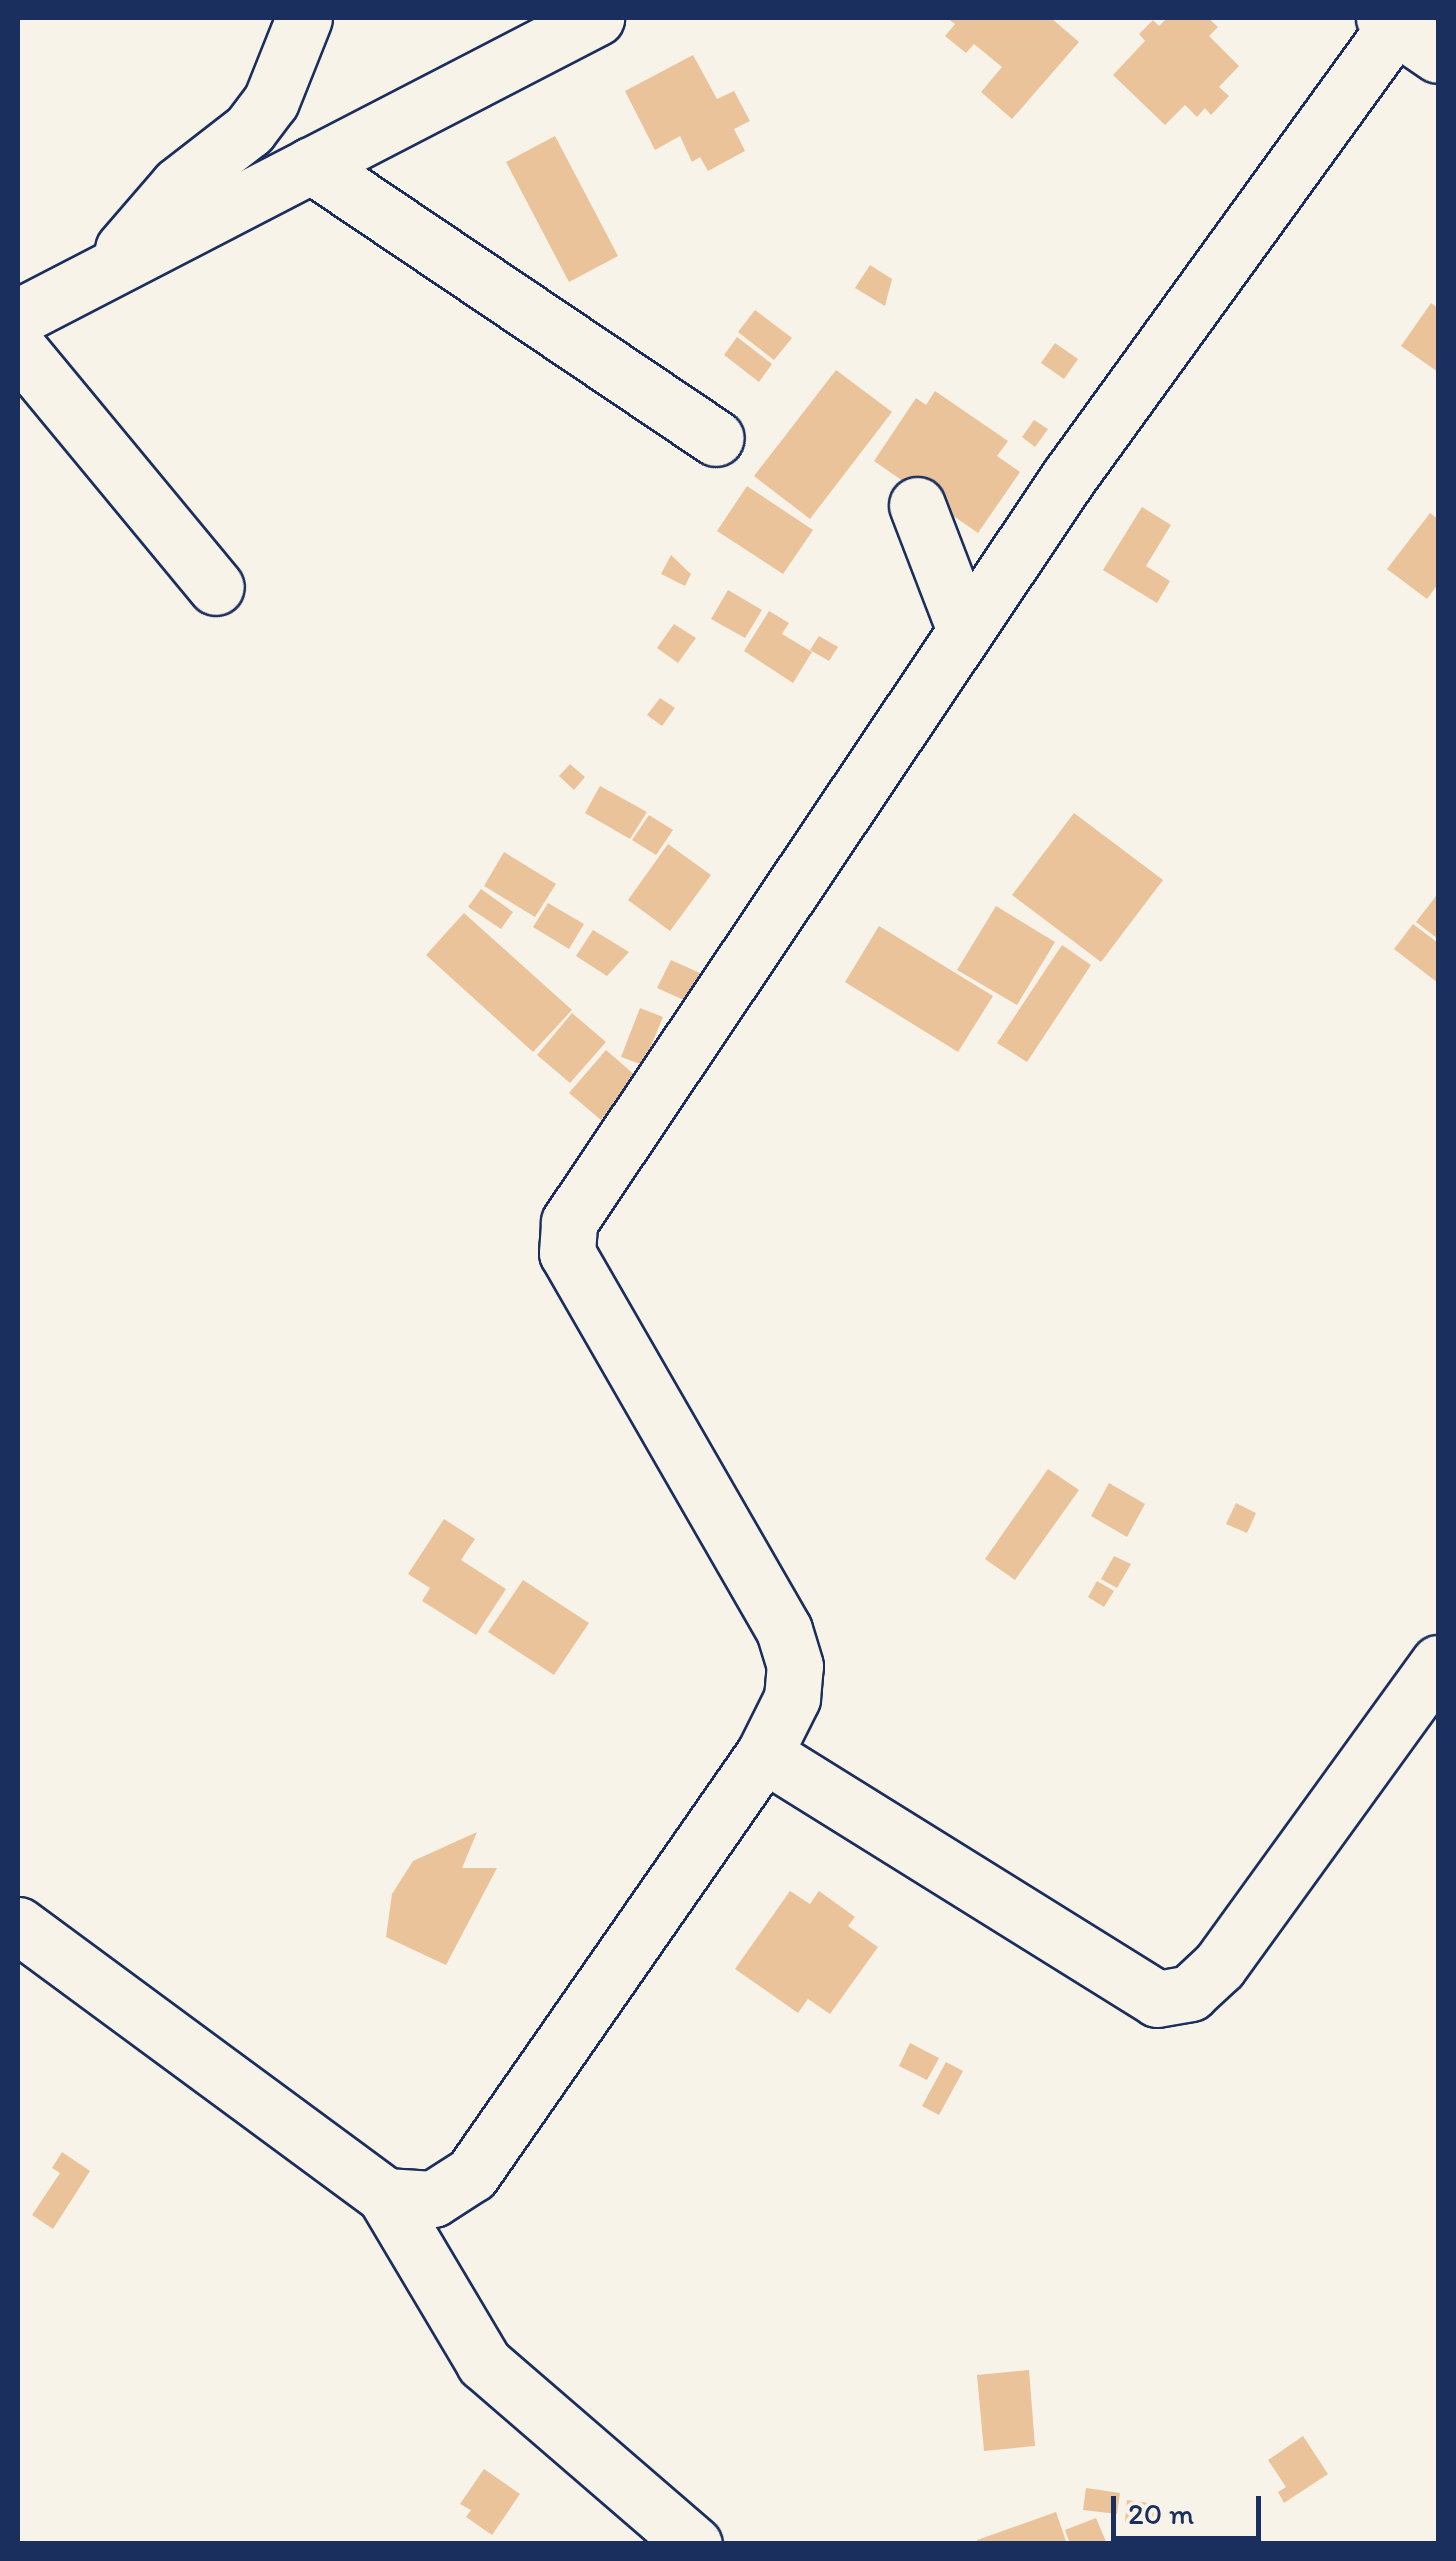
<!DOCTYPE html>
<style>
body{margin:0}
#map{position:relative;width:1456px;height:2561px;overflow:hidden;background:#f7f3e8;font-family:Itim,sans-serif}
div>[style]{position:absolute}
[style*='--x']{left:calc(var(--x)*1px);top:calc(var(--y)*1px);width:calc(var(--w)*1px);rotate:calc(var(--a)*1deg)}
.building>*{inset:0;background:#ebc39b}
.roads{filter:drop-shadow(2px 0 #1b2f5e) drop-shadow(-2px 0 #1b2f5e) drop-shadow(0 2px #1b2f5e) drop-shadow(0 -2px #1b2f5e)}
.minor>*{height:55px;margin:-27.5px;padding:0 27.5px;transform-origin:27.5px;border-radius:27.5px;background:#f7f3e8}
span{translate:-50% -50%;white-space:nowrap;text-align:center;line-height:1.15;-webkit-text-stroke:8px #f7f3e8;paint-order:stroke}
.frame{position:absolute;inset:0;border:20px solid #1b2f5e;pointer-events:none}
.scale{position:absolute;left:1111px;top:2496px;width:150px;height:45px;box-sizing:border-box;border:5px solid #1b2f5e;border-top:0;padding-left:12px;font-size:30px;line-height:35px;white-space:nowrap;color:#1b2f5e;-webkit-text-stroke:8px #f7f3e8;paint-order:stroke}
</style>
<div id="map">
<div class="building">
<i style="clip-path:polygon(947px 18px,1051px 18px,1079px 42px,1012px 119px,981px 92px,1002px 67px,974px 44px,966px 53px,945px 36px,955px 24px)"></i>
<i style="clip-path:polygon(1167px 18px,1208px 18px,1218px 27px,1209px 36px,1239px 66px,1219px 87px,1229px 96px,1211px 115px,1205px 108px,1197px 117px,1185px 105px,1165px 125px,1113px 75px,1145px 41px,1139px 34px,1153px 20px,1159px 26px)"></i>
<i style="clip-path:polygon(693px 55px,717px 99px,734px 91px,750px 121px,734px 129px,745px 151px,708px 171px,700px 157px,692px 162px,680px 136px,655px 150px,625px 91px)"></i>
<i style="clip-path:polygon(555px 136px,618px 256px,569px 282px,506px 162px)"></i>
<i style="clip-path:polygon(870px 265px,892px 279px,885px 306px,855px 288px)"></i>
<i style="clip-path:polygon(1431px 303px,1438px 308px,1438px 372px,1401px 346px)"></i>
<i style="clip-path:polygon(755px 310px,792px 338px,774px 360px,738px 332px)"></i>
<i style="clip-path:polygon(737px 337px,772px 364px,759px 382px,724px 355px)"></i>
<i style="clip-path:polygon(1055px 343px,1078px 359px,1064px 379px,1041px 363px)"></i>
<i style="clip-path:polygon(836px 370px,892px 412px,810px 519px,754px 476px)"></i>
<i style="clip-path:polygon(935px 391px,1008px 441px,997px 456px,1020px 472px,978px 533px,874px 461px,916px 398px,926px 405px)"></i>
<i style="clip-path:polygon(1034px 420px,1048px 429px,1035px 447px,1022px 437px)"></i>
<i style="clip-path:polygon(747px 486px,813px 530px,783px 574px,717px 531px)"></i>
<i style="clip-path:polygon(1142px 507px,1171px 525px,1146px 566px,1170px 581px,1157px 603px,1103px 570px)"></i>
<i style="clip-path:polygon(1430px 513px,1438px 519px,1438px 584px,1427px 599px,1387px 569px)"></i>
<i style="clip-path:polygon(671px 555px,691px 574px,685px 586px,661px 574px)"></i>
<i style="clip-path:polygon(728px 590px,762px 610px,745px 638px,711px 619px)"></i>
<i style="clip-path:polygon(769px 611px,789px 623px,782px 634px,812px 652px,793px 683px,744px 651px)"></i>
<i style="clip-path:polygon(674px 624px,696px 638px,678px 663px,657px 648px)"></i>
<i style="clip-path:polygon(819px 636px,838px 647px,829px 661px,810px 650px)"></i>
<i style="clip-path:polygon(660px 698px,675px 708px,662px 726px,647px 715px)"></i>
<i style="clip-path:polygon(570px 764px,585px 777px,574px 790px,559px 776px)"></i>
<i style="clip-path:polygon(600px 786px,647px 812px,630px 839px,585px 813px)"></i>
<i style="clip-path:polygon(1074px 813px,1163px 880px,1101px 962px,1012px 895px)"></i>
<i style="clip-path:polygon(649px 815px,673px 830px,656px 855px,632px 840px)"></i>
<i style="clip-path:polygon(668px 844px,711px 875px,670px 931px,628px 900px)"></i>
<i style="clip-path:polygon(504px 852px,556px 884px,535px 917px,484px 886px)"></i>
<i style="clip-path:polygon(481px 889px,513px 912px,501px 929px,468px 907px)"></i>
<i style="clip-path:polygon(1436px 896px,1438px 898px,1438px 939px,1416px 922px)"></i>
<i style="clip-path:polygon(548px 903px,584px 924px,569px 949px,533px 927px)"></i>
<i style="clip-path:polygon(996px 906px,1055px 942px,1017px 1005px,957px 970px)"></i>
<i style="clip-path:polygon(464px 913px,572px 1010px,533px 1052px,426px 955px)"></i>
<i style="clip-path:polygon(1413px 924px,1438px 943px,1438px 983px,1394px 949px)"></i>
<i style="clip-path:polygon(879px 926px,993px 996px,958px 1052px,845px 982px)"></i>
<i style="clip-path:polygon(593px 930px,629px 952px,607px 976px,576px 956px)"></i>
<i style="clip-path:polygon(1062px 945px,1091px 965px,1027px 1062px,997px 1043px)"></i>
<i style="clip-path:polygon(671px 960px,700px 973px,686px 1001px,657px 988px)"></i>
<i style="clip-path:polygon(640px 1008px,663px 1017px,643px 1065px,621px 1057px)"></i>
<i style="clip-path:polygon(572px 1013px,606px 1042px,570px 1083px,537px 1055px)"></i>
<i style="clip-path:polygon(606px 1050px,637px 1077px,601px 1120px,569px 1093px)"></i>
<i style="clip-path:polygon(1048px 1469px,1079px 1490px,1015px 1580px,985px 1559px)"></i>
<i style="clip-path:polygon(1109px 1483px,1145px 1504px,1127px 1537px,1091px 1516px)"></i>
<i style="clip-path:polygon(1236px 1503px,1256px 1513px,1247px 1533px,1226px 1524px)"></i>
<i style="clip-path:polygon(444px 1519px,475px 1539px,461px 1560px,506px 1589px,476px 1635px,422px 1601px,430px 1588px,408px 1574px)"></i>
<i style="clip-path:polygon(1114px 1556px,1131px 1564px,1117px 1588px,1101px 1579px)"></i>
<i style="clip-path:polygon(523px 1580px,589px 1623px,554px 1675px,488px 1632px)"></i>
<i style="clip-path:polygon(1097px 1581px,1114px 1591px,1104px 1607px,1088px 1597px)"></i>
<i style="clip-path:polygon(477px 1832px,462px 1868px,497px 1868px,446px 1965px,386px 1937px,392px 1894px,413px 1861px)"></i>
<i style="clip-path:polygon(790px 1891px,810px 1904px,819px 1891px,855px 1917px,848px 1926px,878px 1947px,830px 2014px,808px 1999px,798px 2013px,735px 1969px)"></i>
<i style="clip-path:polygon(910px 2043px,939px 2058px,927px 2080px,899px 2066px)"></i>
<i style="clip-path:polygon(946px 2062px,963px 2071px,939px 2115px,922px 2106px)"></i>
<i style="clip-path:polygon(62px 2152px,90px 2171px,53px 2229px,32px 2215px,60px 2173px,52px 2168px)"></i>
<i style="clip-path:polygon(1029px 2370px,1035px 2446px,984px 2451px,977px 2375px)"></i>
<i style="clip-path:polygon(1303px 2436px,1328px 2474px,1284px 2503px,1278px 2492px,1286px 2487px,1268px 2460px)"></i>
<i style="clip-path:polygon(484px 2469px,520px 2494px,492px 2535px,466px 2517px,471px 2510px,460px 2504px)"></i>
<i style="clip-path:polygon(1086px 2488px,1120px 2493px,1117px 2514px,1083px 2510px)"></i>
<i style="clip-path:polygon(1127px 2500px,1157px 2504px,1155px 2525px,1125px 2522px)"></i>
<i style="clip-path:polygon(1056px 2512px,1067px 2544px,978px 2544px,977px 2540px)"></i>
<i style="clip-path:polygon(1096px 2518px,1107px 2544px,1070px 2544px,1065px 2530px)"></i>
</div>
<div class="roads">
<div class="minor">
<i style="--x:1384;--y:18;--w:65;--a:34.4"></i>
<i style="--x:311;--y:165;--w:488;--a:34"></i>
<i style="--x:123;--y:249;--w:84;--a:-49.3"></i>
<i style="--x:178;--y:185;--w:90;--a:-37.8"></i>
<i style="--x:249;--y:130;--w:36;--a:-53"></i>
<i style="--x:271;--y:101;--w:89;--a:-68.3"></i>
<i style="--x:18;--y:317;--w:651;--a:-27.35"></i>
<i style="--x:18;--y:348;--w:310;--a:50.4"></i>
<i style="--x:917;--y:505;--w:134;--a:69"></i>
<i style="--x:764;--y:1754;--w:463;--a:31.9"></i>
<i style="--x:1157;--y:1999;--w:34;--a:-10"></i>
<i style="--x:1190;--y:1993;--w:40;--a:-43"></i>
<i style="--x:1219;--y:1966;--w:374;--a:-54.1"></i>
<i style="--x:18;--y:1925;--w:456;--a:36.4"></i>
<i style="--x:385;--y:2196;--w:48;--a:3.6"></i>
<i style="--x:433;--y:2199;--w:46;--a:-32.7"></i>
<i style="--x:472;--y:2174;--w:512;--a:-55.19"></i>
<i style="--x:764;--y:1754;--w:63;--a:-63.4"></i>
<i style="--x:792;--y:1698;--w:32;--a:-85"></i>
<i style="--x:795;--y:1666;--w:38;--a:-107"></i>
<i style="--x:784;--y:1630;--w:435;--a:-119.9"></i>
<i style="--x:567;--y:1253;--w:31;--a:-86"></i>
<i style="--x:569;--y:1222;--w:896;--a:-56.15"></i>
<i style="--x:1068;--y:478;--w:559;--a:-54.09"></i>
<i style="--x:385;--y:2196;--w:194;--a:59.3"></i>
<i style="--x:484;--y:2363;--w:277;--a:40.8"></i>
</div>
</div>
<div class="frame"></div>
<div class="scale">20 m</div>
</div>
